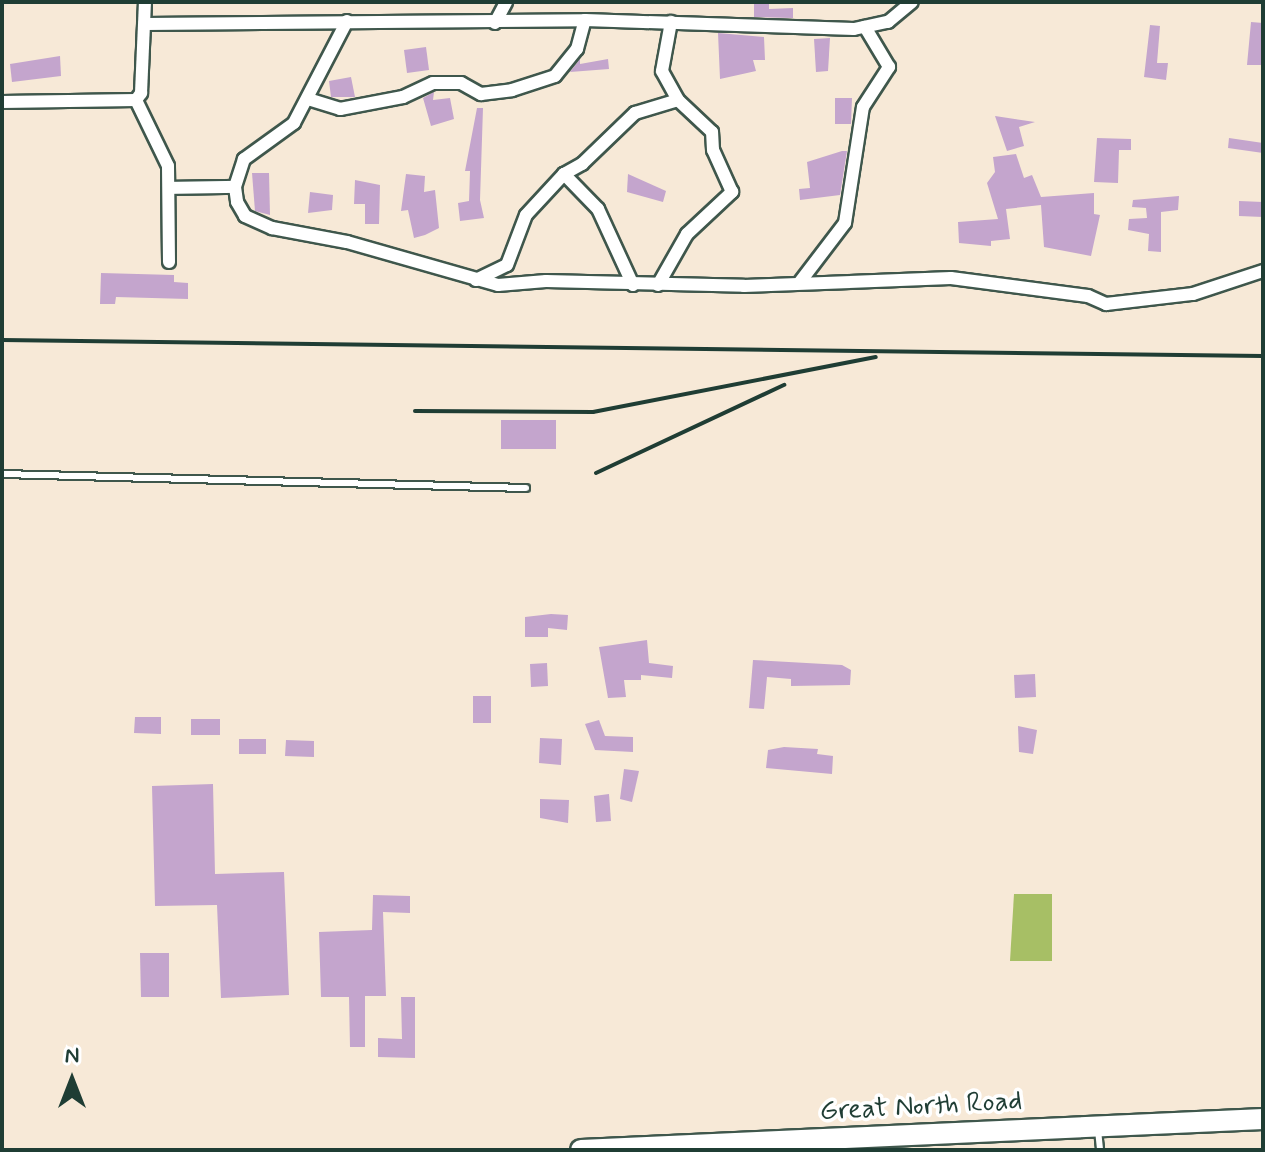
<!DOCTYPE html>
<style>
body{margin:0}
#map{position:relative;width:1265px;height:1152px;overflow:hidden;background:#f7e9d7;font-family:Mynerve,sans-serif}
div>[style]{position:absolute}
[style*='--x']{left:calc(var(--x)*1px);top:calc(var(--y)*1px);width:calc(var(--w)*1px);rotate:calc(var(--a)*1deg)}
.green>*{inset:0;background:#a7bf65}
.building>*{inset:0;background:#c4a5cd}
.roads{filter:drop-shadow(2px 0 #3f574c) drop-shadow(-2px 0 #3f574c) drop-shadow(0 2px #3f574c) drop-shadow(0 -2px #3f574c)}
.service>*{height:6px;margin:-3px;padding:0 3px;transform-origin:3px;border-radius:3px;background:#fff}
.minor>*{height:12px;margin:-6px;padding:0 6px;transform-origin:6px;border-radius:6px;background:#fff}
.trunk>*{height:20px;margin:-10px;padding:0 10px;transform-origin:10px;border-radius:10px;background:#fff}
.rail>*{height:4px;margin:-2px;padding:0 2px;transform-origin:2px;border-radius:2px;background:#1f3d34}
span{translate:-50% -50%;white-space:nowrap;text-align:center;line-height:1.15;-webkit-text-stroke:7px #fff;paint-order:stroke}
.street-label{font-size:28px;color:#1f3d34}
.frame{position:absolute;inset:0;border:4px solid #1f3d34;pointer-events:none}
.north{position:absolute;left:32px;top:1040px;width:80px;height:80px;-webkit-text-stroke:6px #fff;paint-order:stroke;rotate:0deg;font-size:22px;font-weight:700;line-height:32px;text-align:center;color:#1f3d34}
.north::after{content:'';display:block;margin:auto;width:28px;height:36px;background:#1f3d34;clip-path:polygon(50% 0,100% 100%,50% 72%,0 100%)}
</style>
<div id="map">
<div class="green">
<i style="clip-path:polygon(1014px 894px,1052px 894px,1052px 961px,1010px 961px)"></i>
</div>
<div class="building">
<i style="clip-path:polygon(754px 2px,769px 2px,769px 9px,793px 8px,793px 18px,754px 17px)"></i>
<i style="clip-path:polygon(1251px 22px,1263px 23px,1261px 65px,1247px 65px)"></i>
<i style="clip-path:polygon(1150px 25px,1160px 26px,1157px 63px,1168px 63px,1166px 80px,1144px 77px)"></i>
<i style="clip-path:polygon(718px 33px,764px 37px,765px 60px,753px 60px,756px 71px,720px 79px)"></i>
<i style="clip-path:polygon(830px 38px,828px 71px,816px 72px,814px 39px)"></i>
<i style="clip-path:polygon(426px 47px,429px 70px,407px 73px,404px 50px)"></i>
<i style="clip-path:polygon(60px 56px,61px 76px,12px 82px,10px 64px)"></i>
<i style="clip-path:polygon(580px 59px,580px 64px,608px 59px,609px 69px,570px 72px)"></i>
<i style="clip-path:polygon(351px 77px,355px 97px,331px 97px,329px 81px)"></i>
<i style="clip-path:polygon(434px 92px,433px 100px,450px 98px,454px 119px,431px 126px,423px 98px)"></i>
<i style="clip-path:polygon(835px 98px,852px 98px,851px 124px,835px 124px)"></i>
<i style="clip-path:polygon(477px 108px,483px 108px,480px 200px,484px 218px,460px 221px,458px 203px,469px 201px,470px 171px,465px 171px)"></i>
<i style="clip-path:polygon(995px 116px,1035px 122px,1019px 127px,1024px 146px,1007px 151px)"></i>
<i style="clip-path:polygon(1097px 138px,1131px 139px,1131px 150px,1119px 150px,1118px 183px,1094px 182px)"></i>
<i style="clip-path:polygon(1229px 138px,1263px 143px,1263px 153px,1228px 148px)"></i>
<i style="clip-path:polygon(842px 151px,847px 151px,840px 195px,800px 200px,799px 189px,810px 188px,807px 162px)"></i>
<i style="clip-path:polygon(1016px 154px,1024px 178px,1032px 175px,1041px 197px,1094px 193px,1094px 214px,1100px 215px,1091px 256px,1044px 247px,1041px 205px,1006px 209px,1010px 239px,991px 241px,991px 246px,959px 243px,958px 222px,998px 219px,987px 183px,995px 172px,993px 157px)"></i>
<i style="clip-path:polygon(252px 173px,269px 173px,270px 215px,255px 211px)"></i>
<i style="clip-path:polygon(406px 174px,425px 176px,424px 192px,435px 190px,439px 228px,425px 235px,414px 238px,408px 210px,401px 211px)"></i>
<i style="clip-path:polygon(628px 174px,666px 191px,663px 202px,627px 192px)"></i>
<i style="clip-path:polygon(355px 180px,380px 185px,379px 224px,365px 224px,365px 204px,354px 204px)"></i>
<i style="clip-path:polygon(310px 192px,333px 195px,332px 210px,308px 213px)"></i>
<i style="clip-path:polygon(1179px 196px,1178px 210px,1161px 212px,1161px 252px,1148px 251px,1149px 234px,1128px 230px,1129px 219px,1147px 218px,1146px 208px,1132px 207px,1133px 200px)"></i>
<i style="clip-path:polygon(1239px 201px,1263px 202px,1263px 217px,1239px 216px)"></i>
<i style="clip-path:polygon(101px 273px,174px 275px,174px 282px,188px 283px,188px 299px,116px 297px,115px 304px,100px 304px)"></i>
<i style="clip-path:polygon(501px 420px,556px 420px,556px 449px,501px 449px)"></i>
<i style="clip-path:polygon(551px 614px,568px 615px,567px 630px,548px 628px,548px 637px,525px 637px,525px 617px)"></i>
<i style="clip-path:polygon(647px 640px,649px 663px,673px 666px,672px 678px,641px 675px,641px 680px,624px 680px,626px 697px,608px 698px,599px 647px)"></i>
<i style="clip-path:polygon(753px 660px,842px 665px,851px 670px,850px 685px,791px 686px,791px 679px,767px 677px,764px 709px,749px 708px)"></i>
<i style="clip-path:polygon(547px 663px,548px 686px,531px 687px,530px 664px)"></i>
<i style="clip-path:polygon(1035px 674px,1036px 697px,1015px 698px,1014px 675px)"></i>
<i style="clip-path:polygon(473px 696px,491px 696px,491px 723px,473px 723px)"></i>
<i style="clip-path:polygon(135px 717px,161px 717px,161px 734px,134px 733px)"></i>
<i style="clip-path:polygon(191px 719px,220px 719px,220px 735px,191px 735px)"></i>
<i style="clip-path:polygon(599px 720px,605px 736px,633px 737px,633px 752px,595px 750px,585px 724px)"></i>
<i style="clip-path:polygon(1018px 726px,1037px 730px,1033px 754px,1019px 752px)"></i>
<i style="clip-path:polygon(540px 738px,562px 739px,561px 765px,539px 763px)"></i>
<i style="clip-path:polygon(239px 739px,266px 739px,266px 754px,239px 754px)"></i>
<i style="clip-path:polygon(286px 740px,314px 741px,314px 757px,285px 756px)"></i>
<i style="clip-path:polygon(784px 747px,818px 749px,817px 754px,833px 756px,832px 774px,766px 768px,768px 750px)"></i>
<i style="clip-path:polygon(624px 769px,639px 771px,632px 802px,620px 799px)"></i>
<i style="clip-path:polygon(213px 784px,215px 874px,284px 872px,289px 995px,221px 998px,217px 905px,155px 906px,152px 786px)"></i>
<i style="clip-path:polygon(609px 794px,611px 821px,596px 822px,594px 796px)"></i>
<i style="clip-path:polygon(540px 799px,569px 800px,568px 823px,540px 818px)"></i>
<i style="clip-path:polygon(373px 895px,410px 896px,410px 913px,383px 912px,386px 996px,365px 996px,365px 1047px,350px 1047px,349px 997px,321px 997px,319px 932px,372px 930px)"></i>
<i style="clip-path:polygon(140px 953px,169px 953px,169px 997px,141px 997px)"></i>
<i style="clip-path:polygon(401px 997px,415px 997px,415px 1058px,378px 1057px,378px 1038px,402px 1039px)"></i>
</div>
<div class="roads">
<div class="service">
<i style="--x:2;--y:474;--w:524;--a:1.53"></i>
<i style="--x:1098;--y:1130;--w:20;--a:84"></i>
</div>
<div class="minor">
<i style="--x:347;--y:21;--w:115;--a:117.5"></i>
<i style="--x:294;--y:123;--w:62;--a:144.2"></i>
<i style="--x:244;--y:159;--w:29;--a:108"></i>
<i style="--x:235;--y:187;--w:15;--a:82"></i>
<i style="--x:237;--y:202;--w:16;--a:60"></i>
<i style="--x:245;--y:216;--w:30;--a:24"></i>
<i style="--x:272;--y:228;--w:76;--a:10.6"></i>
<i style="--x:347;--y:242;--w:157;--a:15.9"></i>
<i style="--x:498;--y:285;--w:48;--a:-4.8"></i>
<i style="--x:546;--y:281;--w:198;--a:1.4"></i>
<i style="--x:744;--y:286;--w:207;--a:-2.2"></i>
<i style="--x:951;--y:278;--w:138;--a:7.5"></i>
<i style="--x:1088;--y:296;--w:20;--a:24"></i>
<i style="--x:1106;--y:304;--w:88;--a:-6.6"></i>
<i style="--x:1193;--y:294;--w:74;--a:-18.2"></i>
<i style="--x:495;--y:23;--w:24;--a:-62"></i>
<i style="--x:145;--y:24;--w:440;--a:-0.5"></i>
<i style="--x:585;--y:20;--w:269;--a:1.9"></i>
<i style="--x:854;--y:29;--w:35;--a:-12"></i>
<i style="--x:888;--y:22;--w:31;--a:-40"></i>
<i style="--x:308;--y:99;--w:34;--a:17"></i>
<i style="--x:340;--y:109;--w:64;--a:-10.8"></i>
<i style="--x:403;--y:97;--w:33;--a:-25"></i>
<i style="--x:433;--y:83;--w:28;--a:0"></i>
<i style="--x:461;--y:83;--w:23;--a:29"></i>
<i style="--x:481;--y:94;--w:31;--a:-7"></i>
<i style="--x:512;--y:90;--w:45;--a:-18"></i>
<i style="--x:555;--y:76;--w:35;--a:-51"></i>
<i style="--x:577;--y:49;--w:30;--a:-75"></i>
<i style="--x:136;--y:100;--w:73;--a:64.1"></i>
<i style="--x:168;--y:166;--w:96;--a:89.4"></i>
<i style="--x:2;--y:102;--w:134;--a:-0.9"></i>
<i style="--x:136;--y:100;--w:9;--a:-54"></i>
<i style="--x:141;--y:93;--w:91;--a:-87.5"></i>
<i style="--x:169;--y:188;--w:66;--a:-0.9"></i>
<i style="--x:476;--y:280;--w:34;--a:-26"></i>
<i style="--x:507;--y:265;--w:53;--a:-69.2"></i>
<i style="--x:526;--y:215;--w:56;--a:-47.2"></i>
<i style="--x:800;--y:282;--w:74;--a:-52.7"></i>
<i style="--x:845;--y:223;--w:117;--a:-81.2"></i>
<i style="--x:863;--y:107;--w:48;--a:-57"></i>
<i style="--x:889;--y:67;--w:47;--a:-121"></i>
<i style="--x:633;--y:285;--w:84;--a:-114.7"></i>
<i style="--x:598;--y:209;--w:49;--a:-134.2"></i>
<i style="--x:564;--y:174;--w:21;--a:-29"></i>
<i style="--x:582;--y:164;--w:74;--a:-43.9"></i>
<i style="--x:635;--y:113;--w:45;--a:-16.8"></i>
<i style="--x:658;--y:285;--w:59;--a:-60.4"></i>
<i style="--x:687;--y:234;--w:62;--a:-43"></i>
<i style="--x:732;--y:192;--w:46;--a:-114.3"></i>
<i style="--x:713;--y:150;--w:18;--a:-93"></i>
<i style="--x:712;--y:132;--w:47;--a:-136.7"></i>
<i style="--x:678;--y:100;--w:33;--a:-119"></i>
<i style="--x:662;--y:71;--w:50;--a:-79.6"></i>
</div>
<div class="trunk">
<i style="--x:581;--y:1150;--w:683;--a:-2.6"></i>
</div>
</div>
<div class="rail">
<i style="--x:2;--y:340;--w:1261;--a:0.73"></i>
<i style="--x:415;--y:411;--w:178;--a:0.3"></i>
<i style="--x:593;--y:412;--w:288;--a:-11"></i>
<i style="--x:596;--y:473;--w:208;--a:-25.1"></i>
</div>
<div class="street-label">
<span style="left:921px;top:1107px;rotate:-3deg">Great North Road</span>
</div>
<div class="frame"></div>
<div class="north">N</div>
</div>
